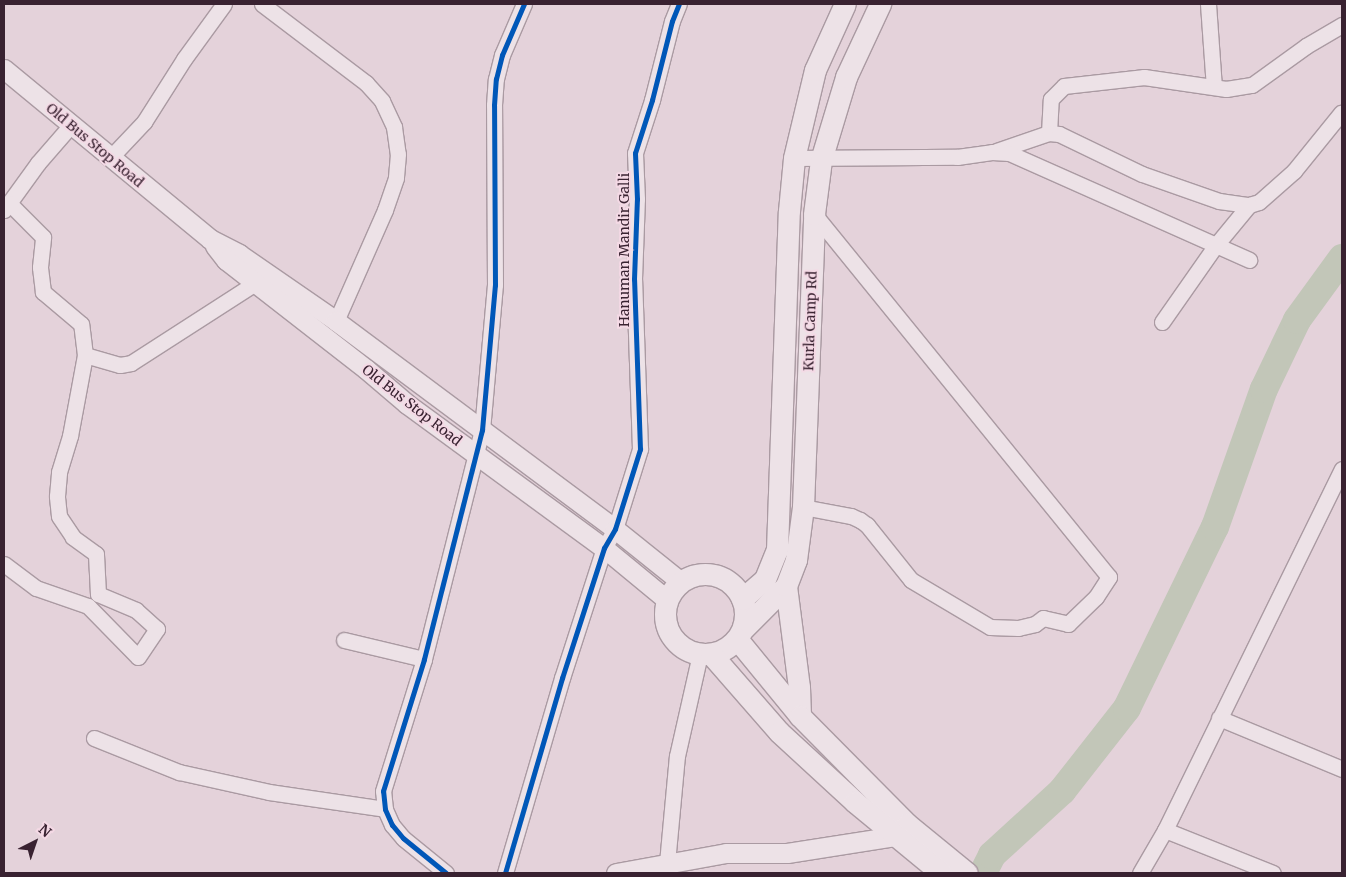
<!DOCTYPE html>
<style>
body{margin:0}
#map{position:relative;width:1346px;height:877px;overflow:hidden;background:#e4d2da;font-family:Merriweather,serif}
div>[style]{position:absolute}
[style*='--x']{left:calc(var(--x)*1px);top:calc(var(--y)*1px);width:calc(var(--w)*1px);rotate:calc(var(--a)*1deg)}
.river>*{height:28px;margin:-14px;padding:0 14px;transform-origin:14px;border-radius:14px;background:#c2c6b8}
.roads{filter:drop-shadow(1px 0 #aa9aa2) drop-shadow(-1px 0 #aa9aa2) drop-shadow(0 1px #aa9aa2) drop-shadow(0 -1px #aa9aa2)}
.minor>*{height:15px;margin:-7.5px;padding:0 7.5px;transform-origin:7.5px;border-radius:7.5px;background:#ede2e7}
.tertiary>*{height:19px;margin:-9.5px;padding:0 9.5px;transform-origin:9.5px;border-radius:9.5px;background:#ede2e7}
.secondary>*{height:21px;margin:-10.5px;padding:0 10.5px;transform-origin:10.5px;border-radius:10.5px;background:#ede2e7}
.secondary>.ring{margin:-10.5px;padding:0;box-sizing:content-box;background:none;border:21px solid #ede2e7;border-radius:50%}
.cycleway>*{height:5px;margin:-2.5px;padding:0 2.5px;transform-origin:2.5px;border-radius:2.5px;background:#0057b8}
span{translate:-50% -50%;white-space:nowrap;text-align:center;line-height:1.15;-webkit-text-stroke:4px #f4d9e5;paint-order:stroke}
.street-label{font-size:14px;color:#392231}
.frame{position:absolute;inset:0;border:5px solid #392231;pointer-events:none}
.north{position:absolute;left:10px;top:817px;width:50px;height:50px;-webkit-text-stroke:4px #f4d9e5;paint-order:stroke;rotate:41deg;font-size:14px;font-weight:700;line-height:20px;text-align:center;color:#392231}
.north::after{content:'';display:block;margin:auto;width:18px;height:22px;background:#392231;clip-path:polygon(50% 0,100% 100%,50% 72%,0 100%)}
</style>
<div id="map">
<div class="river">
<i style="--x:983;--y:873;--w:20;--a:-63"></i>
<i style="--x:992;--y:855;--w:95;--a:-42.4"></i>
<i style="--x:1062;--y:791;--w:105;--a:-51.9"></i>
<i style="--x:1127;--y:708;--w:201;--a:-64.1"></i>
<i style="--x:1215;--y:527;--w:146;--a:-70.5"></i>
<i style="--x:1264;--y:389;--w:76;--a:-64.4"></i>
<i style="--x:1297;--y:320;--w:77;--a:-54"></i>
</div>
<div class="roads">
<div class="minor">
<i style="--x:262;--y:4;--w:131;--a:37.2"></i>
<i style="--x:366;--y:83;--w:24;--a:48"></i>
<i style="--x:382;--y:101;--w:29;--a:65"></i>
<i style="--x:394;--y:127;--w:27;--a:82"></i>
<i style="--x:398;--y:154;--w:24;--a:95"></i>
<i style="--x:396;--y:178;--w:34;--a:109"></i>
<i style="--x:385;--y:210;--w:121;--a:113.8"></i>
<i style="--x:1208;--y:4;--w:83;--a:85.9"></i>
<i style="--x:1049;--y:133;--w:34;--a:-87"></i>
<i style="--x:1051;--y:99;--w:18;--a:-45"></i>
<i style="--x:1064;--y:86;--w:81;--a:-6.4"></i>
<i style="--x:1144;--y:77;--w:83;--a:8.3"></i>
<i style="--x:1226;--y:89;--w:26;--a:-9"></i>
<i style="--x:1252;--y:85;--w:67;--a:-35.8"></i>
<i style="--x:1306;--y:46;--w:42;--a:-30.3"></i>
<i style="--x:996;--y:151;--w:56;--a:-18.8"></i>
<i style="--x:1049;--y:133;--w:10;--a:6"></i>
<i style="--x:1059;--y:134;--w:92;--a:25.7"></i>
<i style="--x:1142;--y:174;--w:82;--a:19.3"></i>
<i style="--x:1219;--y:201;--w:30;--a:8"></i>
<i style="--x:1249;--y:205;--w:10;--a:-17"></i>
<i style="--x:1259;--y:202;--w:47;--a:-41.5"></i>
<i style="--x:1294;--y:171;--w:75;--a:-51"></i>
<i style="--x:110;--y:158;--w:50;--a:-46.6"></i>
<i style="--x:144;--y:122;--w:75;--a:-57.6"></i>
<i style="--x:184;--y:59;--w:68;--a:-54"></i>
<i style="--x:794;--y:158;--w:163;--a:-0.4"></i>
<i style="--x:957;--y:157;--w:35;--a:-8"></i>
<i style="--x:992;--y:152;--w:17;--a:3"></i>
<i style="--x:1009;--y:153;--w:263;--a:24"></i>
<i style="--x:4;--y:210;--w:58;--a:-54.1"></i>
<i style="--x:38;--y:163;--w:50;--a:-49"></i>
<i style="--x:1162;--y:322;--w:94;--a:-55"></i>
<i style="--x:1216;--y:245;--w:52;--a:-50.5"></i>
<i style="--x:85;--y:355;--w:36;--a:16"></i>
<i style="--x:120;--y:365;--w:11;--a:-10"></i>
<i style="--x:131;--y:363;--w:148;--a:-32.8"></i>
<i style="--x:803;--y:507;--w:49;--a:10.6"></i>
<i style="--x:851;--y:516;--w:10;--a:24"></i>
<i style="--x:860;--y:520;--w:9;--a:36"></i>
<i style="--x:867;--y:525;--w:70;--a:51.3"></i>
<i style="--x:911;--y:580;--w:92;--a:30.7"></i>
<i style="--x:990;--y:627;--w:28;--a:2"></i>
<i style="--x:1018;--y:628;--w:17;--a:-13"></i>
<i style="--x:1035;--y:624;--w:10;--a:-37"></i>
<i style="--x:1043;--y:618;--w:26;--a:13"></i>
<i style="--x:1068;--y:624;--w:39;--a:-44"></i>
<i style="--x:1096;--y:597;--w:24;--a:-57"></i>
<i style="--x:1109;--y:577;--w:468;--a:-129.1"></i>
<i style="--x:4;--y:564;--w:40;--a:37"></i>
<i style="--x:36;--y:588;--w:55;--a:19.1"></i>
<i style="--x:88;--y:606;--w:71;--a:45.6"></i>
<i style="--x:138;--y:657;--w:34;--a:-56"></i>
<i style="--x:157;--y:629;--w:28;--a:-138"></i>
<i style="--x:136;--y:610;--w:41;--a:-157.2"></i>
<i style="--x:98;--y:594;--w:40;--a:-92.9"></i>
<i style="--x:96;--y:554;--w:29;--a:-144"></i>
<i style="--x:73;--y:537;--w:25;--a:-124"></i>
<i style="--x:59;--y:516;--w:20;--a:-96"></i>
<i style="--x:57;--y:496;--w:24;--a:-85"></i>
<i style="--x:59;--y:472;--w:38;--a:-73"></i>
<i style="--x:70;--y:436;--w:82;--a:-79.5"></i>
<i style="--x:85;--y:355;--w:31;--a:-97"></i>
<i style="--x:81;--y:324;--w:50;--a:-139.9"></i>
<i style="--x:43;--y:292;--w:25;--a:-97"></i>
<i style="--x:40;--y:267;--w:30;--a:-84"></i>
<i style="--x:43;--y:237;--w:48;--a:-135"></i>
<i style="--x:344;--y:640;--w:82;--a:13.4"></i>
<i style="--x:1219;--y:718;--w:133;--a:22.5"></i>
<i style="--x:94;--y:738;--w:92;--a:21.8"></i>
<i style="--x:179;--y:772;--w:92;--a:12.5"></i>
<i style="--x:269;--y:792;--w:117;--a:8.3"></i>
<i style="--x:1165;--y:830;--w:116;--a:21.7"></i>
<i style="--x:446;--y:873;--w:55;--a:-140.9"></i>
<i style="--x:403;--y:838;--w:17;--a:-130"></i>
<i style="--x:392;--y:825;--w:17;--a:-114"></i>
<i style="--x:385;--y:809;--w:18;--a:-96"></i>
<i style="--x:383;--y:791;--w:138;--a:-72.7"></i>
<i style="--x:424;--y:659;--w:236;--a:-75.8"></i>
<i style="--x:482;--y:430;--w:146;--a:-84.9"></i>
<i style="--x:495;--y:285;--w:180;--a:-90.3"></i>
<i style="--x:494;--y:105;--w:26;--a:-86"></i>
<i style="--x:496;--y:79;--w:25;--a:-76"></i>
<i style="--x:502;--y:55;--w:56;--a:-66.7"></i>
<i style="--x:505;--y:873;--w:203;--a:-73.7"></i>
<i style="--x:562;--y:678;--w:137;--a:-72.1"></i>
<i style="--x:604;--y:548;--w:22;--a:-60"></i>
<i style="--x:615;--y:529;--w:84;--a:-72.6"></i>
<i style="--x:640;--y:449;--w:170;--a:-92"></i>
<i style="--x:634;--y:279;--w:80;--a:-87.9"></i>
<i style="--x:637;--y:199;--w:46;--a:-92.5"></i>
<i style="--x:635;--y:153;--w:56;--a:-72.2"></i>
<i style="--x:652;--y:100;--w:81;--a:-75.8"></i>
<i style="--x:672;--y:21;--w:18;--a:-68"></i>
<i style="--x:669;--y:873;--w:10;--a:-101"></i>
<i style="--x:667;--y:863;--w:107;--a:-84.7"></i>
<i style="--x:677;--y:756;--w:105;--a:-77.3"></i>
<i style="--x:1140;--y:873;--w:50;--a:-59.8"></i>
<i style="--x:1165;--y:830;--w:402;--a:-63.9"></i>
</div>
<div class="tertiary">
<i style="--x:4;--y:69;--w:267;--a:39.5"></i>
<i style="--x:210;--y:239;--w:33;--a:27"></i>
<i style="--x:239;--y:254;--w:118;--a:34.6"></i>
<i style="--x:336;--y:321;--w:348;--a:36.7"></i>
<i style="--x:615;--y:529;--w:85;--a:38.8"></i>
<i style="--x:215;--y:246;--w:18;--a:52"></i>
<i style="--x:226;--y:260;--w:177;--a:37.9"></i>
<i style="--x:366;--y:369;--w:54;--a:40.5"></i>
<i style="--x:407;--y:404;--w:244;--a:36.2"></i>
<i style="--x:604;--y:548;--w:82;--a:39.5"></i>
<i style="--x:616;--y:873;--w:112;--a:-10.3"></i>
<i style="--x:726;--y:853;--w:61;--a:0"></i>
<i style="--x:787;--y:853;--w:109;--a:-8.9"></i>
<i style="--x:895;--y:836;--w:11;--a:-45"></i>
</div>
<div class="secondary">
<i class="ring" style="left:665px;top:574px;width:59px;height:59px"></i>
<i style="--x:786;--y:586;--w:102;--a:82.7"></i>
<i style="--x:799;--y:687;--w:29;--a:88"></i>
<i style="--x:742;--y:599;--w:30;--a:-41"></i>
<i style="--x:765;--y:579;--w:31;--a:-68"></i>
<i style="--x:777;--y:550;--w:339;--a:-88"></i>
<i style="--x:789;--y:211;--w:53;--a:-84.6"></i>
<i style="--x:794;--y:158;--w:90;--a:-76.6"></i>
<i style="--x:815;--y:70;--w:72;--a:-65.6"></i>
<i style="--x:742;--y:630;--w:62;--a:-45"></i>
<i style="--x:786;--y:586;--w:28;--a:-69"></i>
<i style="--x:796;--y:560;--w:53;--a:-82.5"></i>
<i style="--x:803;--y:507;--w:293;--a:-87.8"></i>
<i style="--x:814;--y:214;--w:54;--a:-82.6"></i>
<i style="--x:821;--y:160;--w:87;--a:-73.2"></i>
<i style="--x:846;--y:77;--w:81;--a:-65"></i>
<i style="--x:737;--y:639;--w:99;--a:50.7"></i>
<i style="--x:800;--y:716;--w:152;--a:45.3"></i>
<i style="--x:907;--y:824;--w:77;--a:39.2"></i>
<i style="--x:711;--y:654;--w:103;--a:48.9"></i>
<i style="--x:779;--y:732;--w:103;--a:42.6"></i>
<i style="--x:855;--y:802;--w:112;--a:39.5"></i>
</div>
</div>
<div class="cycleway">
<i style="--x:446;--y:873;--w:55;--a:-140.9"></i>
<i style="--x:403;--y:838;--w:17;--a:-130"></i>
<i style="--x:392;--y:825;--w:17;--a:-114"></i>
<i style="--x:385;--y:809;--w:18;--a:-96"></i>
<i style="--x:383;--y:791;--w:138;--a:-72.7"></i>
<i style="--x:424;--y:659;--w:236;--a:-75.8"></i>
<i style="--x:482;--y:430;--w:146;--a:-84.9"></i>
<i style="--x:495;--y:285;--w:180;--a:-90.3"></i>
<i style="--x:494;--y:105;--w:26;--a:-86"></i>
<i style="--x:496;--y:79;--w:25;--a:-76"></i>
<i style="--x:502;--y:55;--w:56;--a:-66.7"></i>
<i style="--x:505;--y:873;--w:203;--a:-73.7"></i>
<i style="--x:562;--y:678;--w:137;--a:-72.1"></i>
<i style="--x:604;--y:548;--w:22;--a:-60"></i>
<i style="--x:615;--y:529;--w:84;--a:-72.6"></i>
<i style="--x:640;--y:449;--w:170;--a:-92"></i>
<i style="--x:634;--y:279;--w:80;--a:-87.9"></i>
<i style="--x:637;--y:199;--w:46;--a:-92.5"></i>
<i style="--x:635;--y:153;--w:56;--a:-72.2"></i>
<i style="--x:652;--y:100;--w:81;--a:-75.8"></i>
<i style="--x:672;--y:21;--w:18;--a:-68"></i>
</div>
<div class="street-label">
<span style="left:95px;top:145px;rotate:40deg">Old Bus Stop Road</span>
<span style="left:624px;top:250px;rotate:-90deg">Hanuman Mandir Galli</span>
<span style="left:810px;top:321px;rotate:-88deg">Kurla Camp Rd</span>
<span style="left:412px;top:405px;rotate:38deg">Old Bus Stop Road</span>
</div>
<div class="frame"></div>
<div class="north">N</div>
</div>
